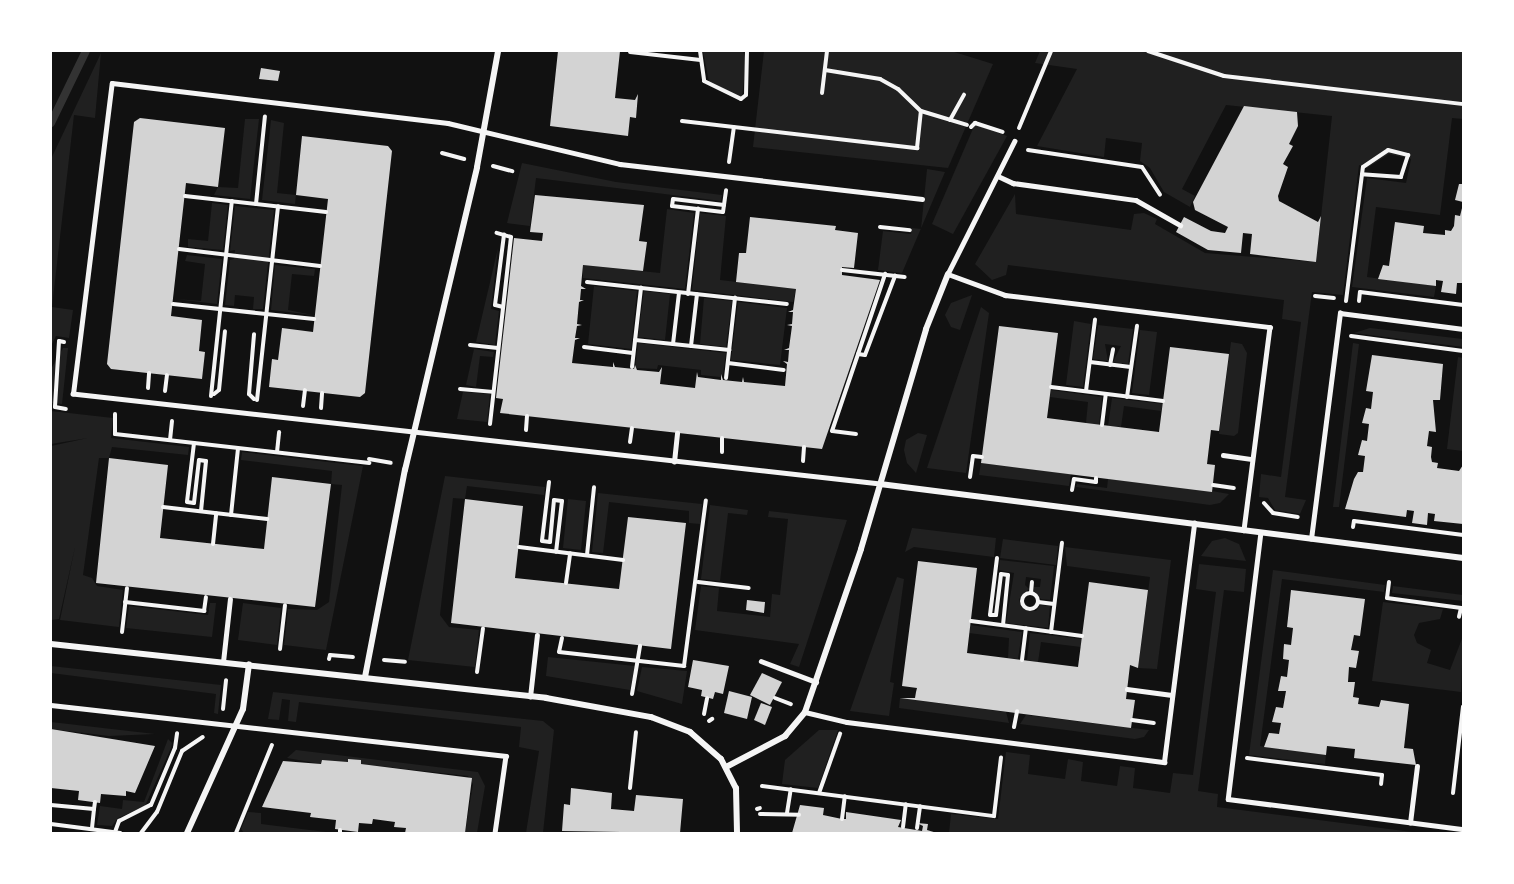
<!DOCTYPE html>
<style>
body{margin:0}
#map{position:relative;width:1514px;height:884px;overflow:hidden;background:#111;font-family:Signika,sans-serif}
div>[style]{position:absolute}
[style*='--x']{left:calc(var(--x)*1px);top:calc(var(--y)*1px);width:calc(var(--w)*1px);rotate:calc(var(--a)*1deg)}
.green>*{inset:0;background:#202020}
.stream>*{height:8px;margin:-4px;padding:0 4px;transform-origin:4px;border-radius:4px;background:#333}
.building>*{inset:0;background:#d3d3d3}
.path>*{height:4px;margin:-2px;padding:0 2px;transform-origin:2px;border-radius:2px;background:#f5f5f5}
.path>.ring{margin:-2px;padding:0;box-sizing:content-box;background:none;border:4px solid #f5f5f5;border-radius:50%}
.service>*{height:4.5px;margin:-2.25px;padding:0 2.25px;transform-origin:2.25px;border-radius:2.25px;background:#f5f5f5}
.minor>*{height:6px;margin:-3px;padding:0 3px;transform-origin:3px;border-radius:3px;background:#f5f5f5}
span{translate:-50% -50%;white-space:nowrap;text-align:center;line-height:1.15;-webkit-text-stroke:4.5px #fff;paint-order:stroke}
.frame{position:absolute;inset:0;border:52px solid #fff;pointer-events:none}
</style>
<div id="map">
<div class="green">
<i style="clip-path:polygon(703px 51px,743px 51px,746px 60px,742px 97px,709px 82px)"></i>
<i style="clip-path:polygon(764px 51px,951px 51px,993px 64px,948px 168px,753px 147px)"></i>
<i style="clip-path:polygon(1040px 51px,1463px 51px,1463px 119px,1452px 118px,1440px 215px,1376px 207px,1367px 277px,1436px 286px,1434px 297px,1352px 287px,1367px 178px,1406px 183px,1411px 159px,1389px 154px,1367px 168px,1359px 165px,1343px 295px,1312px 292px,1285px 497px,1306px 500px,1300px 514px,1275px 510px,1268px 498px,1259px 497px,1261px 474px,1281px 477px,1301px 322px,1282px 319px,1284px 300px,1008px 265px,1006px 275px,992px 280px,975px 264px,1015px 194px,1016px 214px,1131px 230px,1134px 214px,1144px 213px,1157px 219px,1155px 224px,1205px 253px,1316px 262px,1332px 116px,1226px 105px,1182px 189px,1195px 196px,1190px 207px,1164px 192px,1150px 168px,1140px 161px,1142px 143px,1106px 138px,1104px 157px,1037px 146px,1077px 69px,1035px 63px)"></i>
<i style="clip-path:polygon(101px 53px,95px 118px,74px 115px,52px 307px,73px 310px,69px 338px,56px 336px,51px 346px,51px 159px)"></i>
<i style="clip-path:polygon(245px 119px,259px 119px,250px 199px,214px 195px,218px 187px,238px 188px)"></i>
<i style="clip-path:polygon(271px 120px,284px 123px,277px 193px,296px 195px,295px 204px,262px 200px)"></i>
<i style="clip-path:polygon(975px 124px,1007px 136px,953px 234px,932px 224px)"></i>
<i style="clip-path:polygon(522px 163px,616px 182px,722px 195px,721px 201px,536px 178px,530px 226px,507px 223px)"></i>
<i style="clip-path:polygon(927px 169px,945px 172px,902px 273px,878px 270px,883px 231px,911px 234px,912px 228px,921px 229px)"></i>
<i style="clip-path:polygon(212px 203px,228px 205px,223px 250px,188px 247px,188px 239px,208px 241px)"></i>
<i style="clip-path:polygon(235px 206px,274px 210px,263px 309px,253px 309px,254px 297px,235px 295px,234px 306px,225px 305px,230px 260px,234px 259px,235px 250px,230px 251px)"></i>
<i style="clip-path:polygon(667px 209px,694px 213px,685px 289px,583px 278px,583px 265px,660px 273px)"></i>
<i style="clip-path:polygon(700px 213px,726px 216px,720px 280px,796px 289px,793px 302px,692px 290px)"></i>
<i style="clip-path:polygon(498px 248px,491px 309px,499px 311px,495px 345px,476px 342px)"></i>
<i style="clip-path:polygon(187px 255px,222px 259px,217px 304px,176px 299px,201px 301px,205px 264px,185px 261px)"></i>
<i style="clip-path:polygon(275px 265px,315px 269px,314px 276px,292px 274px,288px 310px,313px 315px,271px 310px)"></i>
<i style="clip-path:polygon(594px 286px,637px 291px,631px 349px,588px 344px)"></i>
<i style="clip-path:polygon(644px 291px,670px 294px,665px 340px,638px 337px)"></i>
<i style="clip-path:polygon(972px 295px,960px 330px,951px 327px,945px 315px,951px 303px)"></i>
<i style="clip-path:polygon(704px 298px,732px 301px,726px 347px,700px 344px)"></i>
<i style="clip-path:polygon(738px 302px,787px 308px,780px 365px,731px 360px)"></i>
<i style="clip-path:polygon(981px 307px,989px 313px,966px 473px,927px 468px)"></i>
<i style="clip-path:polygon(1074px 321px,1091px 324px,1083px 387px,1066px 385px)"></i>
<i style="clip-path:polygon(1098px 325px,1133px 329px,1128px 364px,1113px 362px,1121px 346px,1105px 344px,1108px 361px,1093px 359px)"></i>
<i style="clip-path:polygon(1370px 328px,1463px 339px,1463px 347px,1354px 333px)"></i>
<i style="clip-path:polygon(1140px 330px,1157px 332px,1149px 395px,1132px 393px)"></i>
<i style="clip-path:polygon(1231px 342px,1242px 344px,1247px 353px,1238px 433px,1234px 436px,1219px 434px)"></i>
<i style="clip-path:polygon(638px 343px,726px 353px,723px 374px,720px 377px,701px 375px,701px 370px,658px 365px,657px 369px,635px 368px)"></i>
<i style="clip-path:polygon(1353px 343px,1359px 344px,1339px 507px,1333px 507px)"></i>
<i style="clip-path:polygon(63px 348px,68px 348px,62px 404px,51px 403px,51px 369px)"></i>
<i style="clip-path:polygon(474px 349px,494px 352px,493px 357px,480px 356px,476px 387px,466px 385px)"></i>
<i style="clip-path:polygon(1458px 357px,1463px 358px,1463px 451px,1447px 449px)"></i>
<i style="clip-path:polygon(1051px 390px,1102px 397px,1099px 425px,1086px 423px,1088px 402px,1050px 397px)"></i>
<i style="clip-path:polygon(463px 392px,490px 394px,487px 422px,457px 419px)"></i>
<i style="clip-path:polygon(1112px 398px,1163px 404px,1161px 411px,1124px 406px,1121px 427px,1108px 426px)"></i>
<i style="clip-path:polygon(51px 411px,113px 418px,111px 438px,189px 447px,188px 455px,112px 447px,109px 458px,99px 458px,83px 575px,92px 578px,97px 586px,123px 590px,119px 627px,60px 620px,75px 547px,59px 619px,51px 620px,51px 446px,88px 438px,51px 444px)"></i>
<i style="clip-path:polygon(918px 433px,927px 435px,916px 473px,907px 463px,904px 450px,906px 440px)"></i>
<i style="clip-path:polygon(242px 452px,363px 466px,326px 650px,284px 645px,288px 609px,317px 610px,329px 602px,342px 485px,331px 484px,332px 471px,241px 460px)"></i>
<i style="clip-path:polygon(981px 463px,1071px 474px,1069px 486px,979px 475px)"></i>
<i style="clip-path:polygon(445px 476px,545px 487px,544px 495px,467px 486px,465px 499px,453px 498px,440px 615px,449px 627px,479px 630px,475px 667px,408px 660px)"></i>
<i style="clip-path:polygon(1108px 479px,1212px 491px,1229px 494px,1220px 503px,1210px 505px,1076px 487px,1077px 484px,1107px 488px)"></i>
<i style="clip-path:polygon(598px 493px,702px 504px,700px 524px,689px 523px,689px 511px,609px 502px,603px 553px,592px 552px)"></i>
<i style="clip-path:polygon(568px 499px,586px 501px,581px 550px,563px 548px)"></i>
<i style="clip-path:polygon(710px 505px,748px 510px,747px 515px,728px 513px,720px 581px,701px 579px)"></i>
<i style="clip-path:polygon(769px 511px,847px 520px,799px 667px,790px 664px,799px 644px,695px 630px,701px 586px,719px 588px,717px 611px,770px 617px,772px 594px,780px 595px,788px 519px,768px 517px)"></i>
<i style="clip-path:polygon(912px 528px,996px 538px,994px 557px,914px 547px,905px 552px)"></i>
<i style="clip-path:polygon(1225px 538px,1239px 544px,1246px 561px,1201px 556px,1212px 541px)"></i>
<i style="clip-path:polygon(1003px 539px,1058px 546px,1056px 565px,1000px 558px)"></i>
<i style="clip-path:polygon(1065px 547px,1171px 560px,1157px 669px,1138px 668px,1150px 577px,1067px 566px)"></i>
<i style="clip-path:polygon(1000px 560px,1054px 566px,1050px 600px,1041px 599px,1034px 591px,1034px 587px,1040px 587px,1041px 579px,1026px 577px,1025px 585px,1029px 589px,1019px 599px,1021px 607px,1029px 611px,1036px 611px,1040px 605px,1050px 606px,1048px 628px,1006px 623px,1014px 573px,999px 570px)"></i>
<i style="clip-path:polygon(1199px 564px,1246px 569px,1244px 592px,1224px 590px,1198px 791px,1218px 794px,1217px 807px,1420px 833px,949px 833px,951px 814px,998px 819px,1006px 752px,1030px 755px,1028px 774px,1065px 779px,1068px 759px,1083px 762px,1081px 781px,1117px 786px,1120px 766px,1135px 768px,1133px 788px,1170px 793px,1173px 773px,1193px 775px,1216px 592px,1196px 589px)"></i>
<i style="clip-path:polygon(1273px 570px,1385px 585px,1384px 592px,1282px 579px,1260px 746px,1326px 755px,1325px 764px,1249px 755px)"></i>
<i style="clip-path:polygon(897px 577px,904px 579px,890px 682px,894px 683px,889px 716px,850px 711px)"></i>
<i style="clip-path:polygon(1393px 586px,1463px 595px,1463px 601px,1392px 593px)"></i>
<i style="clip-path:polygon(1383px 602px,1443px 609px,1440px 619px,1419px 623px,1414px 635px,1417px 643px,1431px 650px,1427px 663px,1450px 670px,1463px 636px,1461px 692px,1372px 681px)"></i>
<i style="clip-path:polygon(210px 603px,216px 603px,212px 637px,126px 628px,129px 606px,208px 615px)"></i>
<i style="clip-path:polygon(243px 603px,281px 608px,277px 645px,238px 640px)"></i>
<i style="clip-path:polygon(970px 625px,1022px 632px,1018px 659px,1008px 658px,1009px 638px,969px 633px)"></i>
<i style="clip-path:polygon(1030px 633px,1082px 639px,1081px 647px,1041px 642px,1038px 662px,1027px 660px)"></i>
<i style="clip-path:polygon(548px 657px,635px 666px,630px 690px,546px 676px)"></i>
<i style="clip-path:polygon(51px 666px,221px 685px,218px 714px,214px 713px,216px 694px,51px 673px)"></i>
<i style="clip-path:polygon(642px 667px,687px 671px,682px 704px,637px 691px)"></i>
<i style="clip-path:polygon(273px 692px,543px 721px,554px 730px,543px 833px,526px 833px,539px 751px,519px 747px,521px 727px,299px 702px,296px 722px,288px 721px,290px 700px,282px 699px,279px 720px,268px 719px)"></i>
<i style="clip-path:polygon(900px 698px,1006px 712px,1009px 723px,899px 708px)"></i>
<i style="clip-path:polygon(1026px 715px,1149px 730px,1144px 737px,1135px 739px,1020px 724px)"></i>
<i style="clip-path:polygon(51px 722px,155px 734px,109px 736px,51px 729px)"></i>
<i style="clip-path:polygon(819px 730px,838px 730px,818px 788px,782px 784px,785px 760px)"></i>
<i style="clip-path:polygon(168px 739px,172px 743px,171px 748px,145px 806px,118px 818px,112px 826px,97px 825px,100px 806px,122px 809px,123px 800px,144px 802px)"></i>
<i style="clip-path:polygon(296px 750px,478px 772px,485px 786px,477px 833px,465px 833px,473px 784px,468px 776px,361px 764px,361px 760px,349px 759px,348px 762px,322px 760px,321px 764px,287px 758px)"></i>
<i style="clip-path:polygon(248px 812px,261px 813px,261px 824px,334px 833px,244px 833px,241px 829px)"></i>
</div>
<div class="stream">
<i style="--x:51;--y:123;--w:80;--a:-64.1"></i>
</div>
<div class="building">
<i style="clip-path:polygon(558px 51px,620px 51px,615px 98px,635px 100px,638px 94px,636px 118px,630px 117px,628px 136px,550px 126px)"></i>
<i style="clip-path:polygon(261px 68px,280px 71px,278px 81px,259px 79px)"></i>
<i style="clip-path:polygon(1244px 106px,1297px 112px,1298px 126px,1289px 144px,1293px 146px,1283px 164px,1288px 167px,1278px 196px,1279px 201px,1318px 222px,1321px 216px,1316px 262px,1250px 254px,1252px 234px,1243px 233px,1241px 253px,1208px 250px,1176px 232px,1184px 217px,1211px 231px,1225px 233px,1228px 227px,1195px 210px,1193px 202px)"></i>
<i style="clip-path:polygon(140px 118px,225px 128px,218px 187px,186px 183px,171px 316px,202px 320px,199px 351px,205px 352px,202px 379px,111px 369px,107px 364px,134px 122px)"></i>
<i style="clip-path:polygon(302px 136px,388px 146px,392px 151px,365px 393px,360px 397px,269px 387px,272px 359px,278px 360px,282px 328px,313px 332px,328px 199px,296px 195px)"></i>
<i style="clip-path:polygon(1459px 184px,1463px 184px,1463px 202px,1455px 200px)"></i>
<i style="clip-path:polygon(535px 195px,644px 205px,639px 241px,647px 242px,643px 271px,583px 265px,581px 286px,586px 289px,581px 289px,580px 300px,584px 300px,579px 302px,577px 324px,582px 325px,577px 326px,575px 338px,580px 338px,575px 340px,572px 363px,613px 367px,613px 362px,615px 367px,634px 369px,635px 365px,637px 370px,659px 372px,662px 367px,660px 384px,695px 388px,697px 372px,698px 377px,721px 380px,721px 374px,723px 380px,742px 382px,743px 377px,744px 382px,785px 386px,787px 364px,783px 361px,788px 362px,789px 350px,784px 350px,789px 348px,792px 326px,787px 325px,792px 324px,793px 312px,788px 312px,793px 310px,796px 289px,736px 282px,739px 253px,746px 253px,750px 217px,836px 226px,835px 230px,858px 233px,854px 268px,842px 267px,842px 275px,880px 280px,822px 449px,500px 413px,503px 399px,496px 398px,514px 238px,542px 241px,543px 233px,530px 232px)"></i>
<i style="clip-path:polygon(1463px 204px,1463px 283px,1457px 283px,1456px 294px,1441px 292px,1443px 281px,1436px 280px,1436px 286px,1378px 279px,1383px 265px,1389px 266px,1395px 222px,1424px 226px,1423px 233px,1445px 235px,1445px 230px,1451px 231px,1454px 226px,1455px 215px,1460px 216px)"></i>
<i style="clip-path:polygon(999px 326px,1058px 333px,1047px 418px,1086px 423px,1159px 432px,1170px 347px,1229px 354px,1219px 431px,1211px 430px,1207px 464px,1215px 465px,1212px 492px,981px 463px)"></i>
<i style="clip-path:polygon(1372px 355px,1443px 364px,1440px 400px,1433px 400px,1436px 432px,1429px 431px,1427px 446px,1432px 447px,1431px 457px,1432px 462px,1438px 463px,1437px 468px,1459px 471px,1463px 465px,1463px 524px,1434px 521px,1435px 514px,1428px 513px,1427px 525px,1412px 523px,1414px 511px,1407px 510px,1406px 517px,1345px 509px,1354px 479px,1358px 472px,1363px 472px,1365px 456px,1358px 455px,1362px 440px,1367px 441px,1369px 424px,1362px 423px,1366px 408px,1371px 409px,1373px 392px,1366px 391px)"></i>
<i style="clip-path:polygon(109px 458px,168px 465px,160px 538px,264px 549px,272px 477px,331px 484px,315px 607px,96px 583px)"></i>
<i style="clip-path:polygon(465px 499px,523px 506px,515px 578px,619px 589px,628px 517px,686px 523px,671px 649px,451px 623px)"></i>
<i style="clip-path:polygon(918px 561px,977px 568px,967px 653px,1038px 662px,1078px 667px,1089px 582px,1148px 590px,1138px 668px,1130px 665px,1126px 699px,1135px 700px,1131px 728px,900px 698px,915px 698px,916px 692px,917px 688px,902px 686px)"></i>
<i style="clip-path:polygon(1291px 590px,1365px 599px,1360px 636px,1354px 635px,1351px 650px,1359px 651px,1356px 668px,1349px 667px,1348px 682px,1355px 682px,1353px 697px,1359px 698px,1358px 704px,1379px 707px,1381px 700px,1409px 704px,1404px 748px,1413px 749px,1416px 765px,1354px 758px,1355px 749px,1327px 746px,1326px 755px,1264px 747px,1269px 733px,1279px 734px,1281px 723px,1272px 722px,1276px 707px,1283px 708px,1286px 691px,1278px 691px,1281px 676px,1287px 677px,1289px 660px,1283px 659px,1284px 644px,1291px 645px,1293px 628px,1287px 627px)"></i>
<i style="clip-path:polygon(747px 600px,765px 602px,764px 613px,746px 610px)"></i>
<i style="clip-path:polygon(693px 660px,729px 666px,723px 694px,715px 692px,713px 699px,701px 696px,702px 690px,688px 687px)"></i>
<i style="clip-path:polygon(762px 673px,782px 682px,770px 705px,750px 695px)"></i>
<i style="clip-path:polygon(729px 691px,752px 697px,747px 719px,724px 713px)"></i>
<i style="clip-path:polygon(761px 703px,772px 707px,765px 725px,754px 720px)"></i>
<i style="clip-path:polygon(51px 729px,155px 746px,135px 793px,126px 791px,126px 796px,101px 794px,100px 803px,78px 800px,79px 791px,51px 788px)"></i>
<i style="clip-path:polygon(348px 759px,361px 760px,361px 764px,472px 778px,465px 833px,405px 833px,406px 828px,394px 827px,395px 822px,373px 819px,372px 824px,359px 823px,358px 832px,335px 829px,336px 820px,310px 817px,311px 813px,262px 807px,283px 761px,321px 764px,322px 760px,348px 762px)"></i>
<i style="clip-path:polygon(571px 788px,612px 793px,611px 809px,634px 811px,636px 795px,683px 799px,680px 833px,562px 831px,564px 804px,570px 805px)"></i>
<i style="clip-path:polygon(800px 805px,824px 808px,823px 815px,842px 819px,846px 819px,846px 812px,901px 820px,898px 827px,922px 831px,923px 826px,917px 823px,928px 824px,927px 830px,937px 833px,792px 833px)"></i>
</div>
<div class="path">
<i style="--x:700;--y:51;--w:30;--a:82"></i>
<i style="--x:704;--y:81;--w:41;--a:25.9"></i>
<i style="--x:741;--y:99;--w:6;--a:-39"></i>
<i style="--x:746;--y:95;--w:44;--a:-88.7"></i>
<i style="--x:1148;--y:51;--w:80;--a:18.2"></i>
<i style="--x:1224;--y:76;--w:241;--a:6.7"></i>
<i style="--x:630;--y:52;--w:71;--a:6.4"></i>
<i style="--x:825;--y:70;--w:56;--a:9.3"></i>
<i style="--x:880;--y:79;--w:21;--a:29"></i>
<i style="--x:898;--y:89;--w:32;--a:44"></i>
<i style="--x:921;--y:111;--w:48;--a:16.9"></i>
<i style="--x:822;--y:93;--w:42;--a:-83.2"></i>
<i style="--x:950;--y:120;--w:29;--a:-61"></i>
<i style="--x:682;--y:121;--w:237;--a:6.6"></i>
<i style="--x:917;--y:148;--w:37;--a:-84"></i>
<i style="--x:971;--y:127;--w:6;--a:-45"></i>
<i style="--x:975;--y:123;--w:29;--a:18"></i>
<i style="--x:1019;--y:128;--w:83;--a:-67.4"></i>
<i style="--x:1028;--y:150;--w:115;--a:8.5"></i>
<i style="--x:1142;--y:167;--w:33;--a:57"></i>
<i style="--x:442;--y:153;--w:23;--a:15"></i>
<i style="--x:729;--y:162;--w:35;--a:-82"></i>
<i style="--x:493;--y:166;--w:20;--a:15"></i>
<i style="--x:185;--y:196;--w:142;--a:6.5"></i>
<i style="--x:256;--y:204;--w:88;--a:-84.2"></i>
<i style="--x:724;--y:205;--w:51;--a:-173.3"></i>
<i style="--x:673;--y:199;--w:7;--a:98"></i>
<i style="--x:672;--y:206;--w:51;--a:6.7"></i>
<i style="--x:723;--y:212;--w:22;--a:-82"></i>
<i style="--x:880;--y:227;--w:30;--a:6"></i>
<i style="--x:179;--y:249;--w:142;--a:6.9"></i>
<i style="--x:842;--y:270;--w:63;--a:6.3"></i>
<i style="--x:587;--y:282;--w:201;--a:6.3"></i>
<i style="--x:688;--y:294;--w:86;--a:-83.3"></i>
<i style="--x:1315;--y:296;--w:19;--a:6"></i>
<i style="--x:1346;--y:301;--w:135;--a:-82.8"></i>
<i style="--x:1363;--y:167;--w:30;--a:-34"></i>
<i style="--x:1388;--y:150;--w:21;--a:14"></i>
<i style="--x:1408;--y:155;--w:23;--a:108"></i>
<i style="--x:1401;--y:177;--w:39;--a:-176"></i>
<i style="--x:1359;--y:301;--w:9;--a:-84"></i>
<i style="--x:1360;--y:292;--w:104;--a:7.2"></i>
<i style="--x:173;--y:304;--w:142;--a:6.1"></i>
<i style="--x:503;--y:307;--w:8;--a:-166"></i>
<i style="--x:495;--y:305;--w:71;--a:-82.7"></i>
<i style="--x:1351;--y:336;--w:113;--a:7.6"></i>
<i style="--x:635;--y:340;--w:95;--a:6.1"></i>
<i style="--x:64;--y:342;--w:5;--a:-169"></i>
<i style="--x:59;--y:341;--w:66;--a:93.5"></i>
<i style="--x:55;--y:407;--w:11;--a:10"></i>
<i style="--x:673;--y:344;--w:51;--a:-83.3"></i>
<i style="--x:470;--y:345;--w:28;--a:6"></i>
<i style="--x:691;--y:346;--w:52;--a:-83.4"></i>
<i style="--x:584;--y:347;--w:49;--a:7"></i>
<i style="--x:858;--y:354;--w:7;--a:8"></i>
<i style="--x:865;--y:355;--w:85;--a:-69.2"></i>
<i style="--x:1090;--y:362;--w:41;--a:7"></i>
<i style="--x:728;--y:363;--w:56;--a:7.1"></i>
<i style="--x:1110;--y:365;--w:16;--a:-79"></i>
<i style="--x:632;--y:367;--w:80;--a:-83.5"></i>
<i style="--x:726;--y:378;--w:81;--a:-83.6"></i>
<i style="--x:1051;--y:387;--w:113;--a:7.1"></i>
<i style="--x:148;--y:388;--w:15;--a:-86"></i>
<i style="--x:460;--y:389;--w:33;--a:5"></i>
<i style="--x:165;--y:391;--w:16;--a:-83"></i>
<i style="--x:1086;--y:391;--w:72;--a:-82.8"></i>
<i style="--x:214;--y:394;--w:6;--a:-39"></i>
<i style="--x:219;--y:390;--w:59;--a:-84.2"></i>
<i style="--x:211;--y:396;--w:196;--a:-83.9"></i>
<i style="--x:1127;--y:397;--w:72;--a:-82"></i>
<i style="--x:254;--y:399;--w:7;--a:-135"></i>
<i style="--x:249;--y:394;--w:60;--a:-85.2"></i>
<i style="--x:257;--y:400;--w:195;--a:-83.8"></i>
<i style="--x:303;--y:406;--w:16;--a:-83"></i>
<i style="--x:321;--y:408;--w:15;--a:-86"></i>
<i style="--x:115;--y:414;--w:20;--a:90"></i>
<i style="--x:115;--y:434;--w:256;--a:6.5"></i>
<i style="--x:490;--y:424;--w:188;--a:-83.6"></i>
<i style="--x:511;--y:237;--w:15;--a:-164"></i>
<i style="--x:1102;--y:425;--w:31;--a:-83"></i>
<i style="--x:526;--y:430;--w:14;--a:-86"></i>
<i style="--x:856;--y:434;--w:24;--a:-173"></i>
<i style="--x:832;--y:431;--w:166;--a:-71.3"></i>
<i style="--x:170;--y:440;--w:19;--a:-84"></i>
<i style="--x:630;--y:442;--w:14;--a:-82"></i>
<i style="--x:194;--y:443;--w:59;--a:96.8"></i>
<i style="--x:187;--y:502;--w:7;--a:8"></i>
<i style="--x:194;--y:503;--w:43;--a:-83.4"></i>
<i style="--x:199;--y:460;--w:7;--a:8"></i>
<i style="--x:206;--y:461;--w:50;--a:95.7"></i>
<i style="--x:277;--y:452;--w:20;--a:-84"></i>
<i style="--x:722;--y:452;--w:14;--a:-90"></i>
<i style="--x:369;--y:459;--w:22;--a:10"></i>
<i style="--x:803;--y:461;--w:14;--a:-86"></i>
<i style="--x:970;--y:477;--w:21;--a:-82"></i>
<i style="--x:973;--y:456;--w:9;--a:6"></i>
<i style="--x:549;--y:482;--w:59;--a:96.8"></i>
<i style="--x:542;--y:541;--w:8;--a:7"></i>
<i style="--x:550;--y:542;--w:42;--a:-84.6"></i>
<i style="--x:554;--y:500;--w:8;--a:7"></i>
<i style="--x:562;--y:501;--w:51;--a:96.7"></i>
<i style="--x:1213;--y:485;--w:21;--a:8"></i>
<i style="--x:1072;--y:490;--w:11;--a:-80"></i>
<i style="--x:1074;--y:479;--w:22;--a:8"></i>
<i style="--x:1096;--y:482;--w:4;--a:-90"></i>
<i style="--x:1264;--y:503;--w:13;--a:48"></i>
<i style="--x:1273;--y:513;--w:25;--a:9"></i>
<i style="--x:163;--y:507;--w:105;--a:6.6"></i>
<i style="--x:231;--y:515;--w:67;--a:-84"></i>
<i style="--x:1353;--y:527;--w:6;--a:-81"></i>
<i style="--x:1354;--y:521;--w:110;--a:7.3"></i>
<i style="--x:213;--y:544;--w:31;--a:-84"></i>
<i style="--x:519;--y:547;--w:105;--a:7.1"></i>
<i style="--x:587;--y:555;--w:68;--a:-84.1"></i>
<i style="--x:997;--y:558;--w:57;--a:97"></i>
<i style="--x:990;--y:615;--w:6;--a:0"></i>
<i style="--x:996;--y:615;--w:41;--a:-83"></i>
<i style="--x:1001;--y:574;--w:7;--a:8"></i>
<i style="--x:1008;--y:575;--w:50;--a:95.7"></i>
<i style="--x:698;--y:582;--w:51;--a:6.7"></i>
<i style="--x:1389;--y:582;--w:16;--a:97"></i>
<i style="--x:1387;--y:598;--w:75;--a:7.7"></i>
<i style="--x:1461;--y:608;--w:9;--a:103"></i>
<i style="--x:566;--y:583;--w:30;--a:-82"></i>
<i style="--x:1031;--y:593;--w:11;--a:-85"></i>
<i class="ring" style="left:1022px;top:593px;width:12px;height:12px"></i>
<i style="--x:125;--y:602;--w:80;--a:6.5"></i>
<i style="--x:204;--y:611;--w:14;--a:-82"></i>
<i style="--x:1038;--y:602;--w:16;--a:7"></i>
<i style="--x:971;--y:621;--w:112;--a:7.7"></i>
<i style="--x:122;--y:632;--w:44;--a:-83.5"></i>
<i style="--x:1051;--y:632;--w:90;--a:-83"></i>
<i style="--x:562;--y:638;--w:14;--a:102"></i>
<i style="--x:559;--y:652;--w:126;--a:6.4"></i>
<i style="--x:684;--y:666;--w:167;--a:-82.5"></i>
<i style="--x:280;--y:649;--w:44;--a:-83.5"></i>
<i style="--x:329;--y:659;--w:4;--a:-76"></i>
<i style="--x:330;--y:655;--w:23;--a:5"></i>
<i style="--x:384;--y:660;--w:21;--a:5"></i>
<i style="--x:1022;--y:660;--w:32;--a:-83"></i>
<i style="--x:477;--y:672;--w:44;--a:-82.2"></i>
<i style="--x:632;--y:694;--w:49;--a:-80.5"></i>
<i style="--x:775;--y:698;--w:17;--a:21"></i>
<i style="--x:223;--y:709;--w:29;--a:-84"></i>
<i style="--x:704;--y:714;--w:16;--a:-79"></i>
<i style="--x:1132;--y:720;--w:22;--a:8"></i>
<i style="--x:709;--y:721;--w:4;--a:-34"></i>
<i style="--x:1014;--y:727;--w:16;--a:-79"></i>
<i style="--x:1247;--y:758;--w:136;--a:7.2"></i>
<i style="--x:1382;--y:775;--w:9;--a:96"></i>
<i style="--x:762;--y:786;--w:234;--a:7.4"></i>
<i style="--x:994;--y:816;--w:59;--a:-83.2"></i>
<i style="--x:630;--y:788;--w:56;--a:-83.9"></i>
<i style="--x:819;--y:793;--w:63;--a:-70.4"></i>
<i style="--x:1453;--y:793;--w:87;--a:-83.4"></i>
<i style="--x:51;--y:805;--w:43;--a:5.3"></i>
<i style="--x:94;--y:809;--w:20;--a:96"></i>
<i style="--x:94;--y:809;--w:7;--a:-82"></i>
<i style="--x:757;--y:809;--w:3;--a:-18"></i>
<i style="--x:787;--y:813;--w:24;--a:-81"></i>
<i style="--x:760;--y:814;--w:39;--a:1"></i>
<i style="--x:842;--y:819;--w:23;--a:-83"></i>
<i style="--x:51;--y:824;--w:70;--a:7.4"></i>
<i style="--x:903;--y:827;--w:23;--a:-83"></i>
<i style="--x:917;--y:828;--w:22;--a:-82"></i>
<i style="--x:115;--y:832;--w:12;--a:-70"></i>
<i style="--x:119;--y:821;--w:36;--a:-27"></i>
<i style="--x:151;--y:805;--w:62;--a:-67.2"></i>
<i style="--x:175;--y:748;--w:15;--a:-82"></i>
<i style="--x:141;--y:833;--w:26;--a:-53"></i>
<i style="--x:157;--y:812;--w:66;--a:-67.7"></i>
<i style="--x:182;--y:751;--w:25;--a:-34"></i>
<i style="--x:236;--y:833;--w:95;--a:-67.8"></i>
<i style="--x:340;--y:833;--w:3;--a:-90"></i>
</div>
<div class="service">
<i style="--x:1015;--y:141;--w:149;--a:116.7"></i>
<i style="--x:948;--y:274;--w:61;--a:20.2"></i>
<i style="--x:1005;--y:295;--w:267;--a:6.9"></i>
<i style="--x:1270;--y:327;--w:205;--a:97.3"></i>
<i style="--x:998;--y:176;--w:17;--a:25"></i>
<i style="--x:1013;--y:183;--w:124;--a:7.9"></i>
<i style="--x:1136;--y:200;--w:51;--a:29.6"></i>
<i style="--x:1223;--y:455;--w:29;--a:8"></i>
<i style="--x:674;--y:462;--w:29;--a:-84"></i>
<i style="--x:880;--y:484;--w:812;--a:-173.64"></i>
<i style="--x:73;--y:394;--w:313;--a:-82.9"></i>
<i style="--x:112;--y:83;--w:338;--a:6.8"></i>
<i style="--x:448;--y:123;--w:177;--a:13.4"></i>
<i style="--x:620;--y:164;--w:304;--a:6.6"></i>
<i style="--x:1261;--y:532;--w:269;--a:97"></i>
<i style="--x:1228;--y:799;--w:237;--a:7.3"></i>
<i style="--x:1311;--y:539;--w:228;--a:-82.7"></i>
<i style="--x:1340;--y:313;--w:124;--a:7.4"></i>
<i style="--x:761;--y:661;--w:59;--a:20.9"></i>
<i style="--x:223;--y:662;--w:63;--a:-83.7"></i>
<i style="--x:1127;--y:689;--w:45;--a:7.6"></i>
<i style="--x:530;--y:697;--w:62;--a:-83.6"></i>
<i style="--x:51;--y:705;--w:458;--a:6.4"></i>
<i style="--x:506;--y:756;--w:78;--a:98.1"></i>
<i style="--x:805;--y:712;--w:43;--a:13.4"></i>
<i style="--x:847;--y:722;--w:320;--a:7.2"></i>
<i style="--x:1164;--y:762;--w:241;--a:-82.8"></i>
<i style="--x:1410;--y:823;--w:57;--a:-83"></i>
</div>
<div class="minor">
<i style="--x:880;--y:484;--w:588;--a:7.23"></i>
<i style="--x:51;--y:644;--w:498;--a:6.2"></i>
<i style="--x:546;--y:698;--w:107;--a:10.3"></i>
<i style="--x:651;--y:717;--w:42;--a:21"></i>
<i style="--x:690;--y:732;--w:41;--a:41.1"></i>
<i style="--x:721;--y:759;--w:33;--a:63"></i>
<i style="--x:736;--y:788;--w:45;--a:88.7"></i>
<i style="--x:365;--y:677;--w:211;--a:-79.1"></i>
<i style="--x:405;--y:470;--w:311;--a:-76.6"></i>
<i style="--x:477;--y:167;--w:118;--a:-79.7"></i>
<i style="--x:726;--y:767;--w:67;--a:-27.7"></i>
<i style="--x:785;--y:736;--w:31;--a:-50"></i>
<i style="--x:805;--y:712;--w:172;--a:-71"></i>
<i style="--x:861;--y:549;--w:229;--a:-73.5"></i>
<i style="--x:926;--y:329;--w:59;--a:-68.2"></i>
<i style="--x:187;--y:833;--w:136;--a:-65.7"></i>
<i style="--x:243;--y:709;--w:45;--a:-82.4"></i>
</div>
<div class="frame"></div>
</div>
